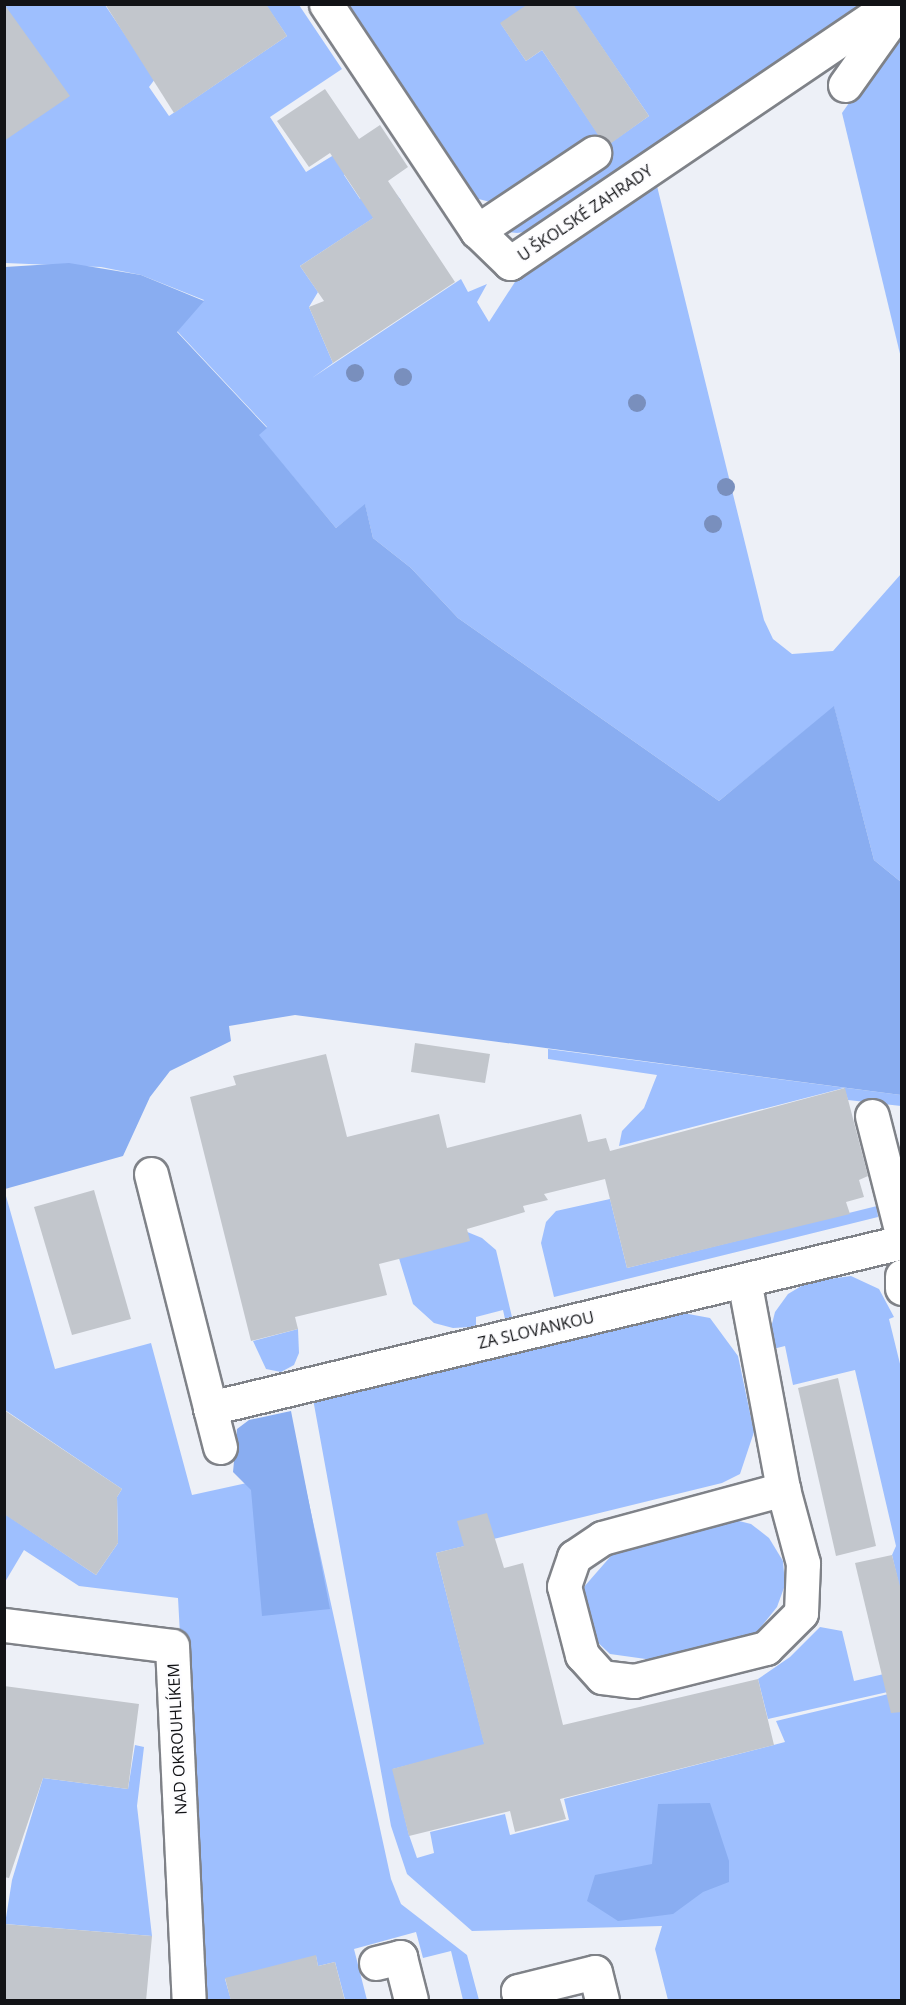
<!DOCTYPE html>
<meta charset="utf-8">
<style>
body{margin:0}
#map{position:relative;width:906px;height:2005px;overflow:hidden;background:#edf0f7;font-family:"Open Sans",sans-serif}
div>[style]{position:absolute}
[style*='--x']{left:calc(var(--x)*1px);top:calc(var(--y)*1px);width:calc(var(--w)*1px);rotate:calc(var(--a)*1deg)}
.green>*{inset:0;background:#9ebffe}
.forest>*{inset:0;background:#89adf1}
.building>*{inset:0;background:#c2c6cc}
.roads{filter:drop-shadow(2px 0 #7f8288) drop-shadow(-2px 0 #7f8288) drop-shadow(0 2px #7f8288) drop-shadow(0 -2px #7f8288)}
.minor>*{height:33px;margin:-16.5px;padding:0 16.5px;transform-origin:16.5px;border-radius:16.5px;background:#fff}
.trees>*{width:18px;height:18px;margin:-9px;border-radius:50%;background:#798fbd}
span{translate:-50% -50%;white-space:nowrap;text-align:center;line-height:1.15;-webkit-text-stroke:4.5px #fdfdff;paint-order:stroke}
.street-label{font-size:16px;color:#121316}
.frame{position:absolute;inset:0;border:6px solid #121316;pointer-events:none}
</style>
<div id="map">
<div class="green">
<i style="clip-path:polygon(5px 5px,105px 5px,155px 79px,149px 87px,169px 116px,287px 36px,266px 5px,259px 5px,299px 5px,342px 69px,270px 117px,306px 172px,355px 142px,367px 159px,344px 175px,360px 199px,386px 182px,401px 200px,300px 266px,318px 292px,309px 307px,333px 363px,312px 378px,461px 279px,468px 292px,487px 284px,477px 302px,489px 322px,522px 271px,650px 181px,657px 186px,764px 620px,773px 639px,792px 654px,833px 651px,901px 574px,901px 882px,874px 860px,834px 707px,719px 801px,458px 618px,411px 568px,373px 538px,365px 505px,336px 528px,258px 435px,267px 427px,177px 331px,204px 300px,141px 275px,101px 267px,5px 263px)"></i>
<i style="clip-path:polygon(346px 5px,528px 5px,501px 24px,526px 61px,542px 50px,606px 146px,649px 116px,573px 5px,872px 5px,532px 231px,517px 233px,508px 232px,517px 221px,505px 206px,475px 198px)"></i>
<i style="clip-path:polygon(901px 29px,901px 358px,842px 113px)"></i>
<i style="clip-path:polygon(548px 1049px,901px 1095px,901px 1106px,848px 1100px,844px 1088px,619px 1146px,622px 1131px,644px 1108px,657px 1075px,548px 1059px)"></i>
<i style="clip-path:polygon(4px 1189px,55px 1369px,151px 1343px,192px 1495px,302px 1471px,391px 1879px,401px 1904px,467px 1955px,479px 2000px,463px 2000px,451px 1951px,423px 1958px,416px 1932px,354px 1949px,367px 2000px,345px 2000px,335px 1962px,318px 1966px,316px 1956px,225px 1979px,231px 2000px,200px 2000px,178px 1598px,79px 1586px,24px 1550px,5px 1582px,5px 1514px,96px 1575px,118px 1543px,117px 1497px,122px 1489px,5px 1410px)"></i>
<i style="clip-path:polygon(610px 1199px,627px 1268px,877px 1206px,878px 1217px,554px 1297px,541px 1243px,546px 1222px,556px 1211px)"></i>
<i style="clip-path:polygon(460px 1229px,482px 1238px,496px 1250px,512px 1317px,505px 1319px,503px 1310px,476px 1317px,476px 1325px,471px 1327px,453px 1328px,434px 1323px,413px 1304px,394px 1242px)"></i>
<i style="clip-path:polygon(851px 1276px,879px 1289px,894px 1317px,889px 1319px,902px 1372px,901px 1594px,892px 1555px,896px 1546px,855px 1370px,793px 1385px,785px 1346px,773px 1349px,770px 1332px,775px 1312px,788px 1294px,808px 1282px)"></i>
<i style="clip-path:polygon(683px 1313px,710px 1318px,738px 1356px,754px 1432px,740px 1474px,722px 1483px,436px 1553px,485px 1746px,393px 1769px,409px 1835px,417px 1858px,434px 1853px,430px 1832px,505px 1814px,510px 1835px,569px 1820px,564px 1799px,785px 1742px,776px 1721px,901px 1691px,901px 2000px,668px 2000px,655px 1949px,662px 1926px,472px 1931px,407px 1874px,391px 1826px,313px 1399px)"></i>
<i style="clip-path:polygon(298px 1329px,299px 1353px,294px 1365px,281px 1372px,266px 1369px,253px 1341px)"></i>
<i style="clip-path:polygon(735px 1520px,751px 1524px,769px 1538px,783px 1561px,785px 1585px,777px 1607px,757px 1632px,653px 1660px,610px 1654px,592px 1637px,584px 1614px,583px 1588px,617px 1549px)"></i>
<i style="clip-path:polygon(820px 1627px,842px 1631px,854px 1681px,901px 1670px,901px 1689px,768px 1719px,758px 1679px,790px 1657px)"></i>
<i style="clip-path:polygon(135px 1745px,144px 1747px,137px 1806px,152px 1936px,5px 1924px,12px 1880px,43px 1778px,128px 1789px)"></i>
</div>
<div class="forest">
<i style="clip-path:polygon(69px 263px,141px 275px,204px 301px,177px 332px,267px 428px,259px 435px,336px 528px,365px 504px,373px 538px,411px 568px,458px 618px,719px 801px,834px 706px,874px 860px,901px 882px,901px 1095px,295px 1015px,229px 1026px,231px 1041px,170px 1071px,150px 1097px,123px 1156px,5px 1189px,5px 267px)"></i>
<i style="clip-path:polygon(291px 1411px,330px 1609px,262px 1616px,251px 1490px,233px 1472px,237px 1429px,249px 1420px)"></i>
<i style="clip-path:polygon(710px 1803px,729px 1861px,729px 1882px,703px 1892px,673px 1914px,618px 1921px,587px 1901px,595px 1875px,652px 1864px,658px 1804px)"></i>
</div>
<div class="building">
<i style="clip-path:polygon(4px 4px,70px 96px,4px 141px)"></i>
<i style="clip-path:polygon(105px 4px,266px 4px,287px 36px,174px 113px)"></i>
<i style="clip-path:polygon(528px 4px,573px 4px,649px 116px,610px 144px,598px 135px,542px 50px,526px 61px,500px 23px)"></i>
<i style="clip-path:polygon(325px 89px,359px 139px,380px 125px,408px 167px,388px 181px,455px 282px,333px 363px,309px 307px,324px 301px,300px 266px,373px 218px,330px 153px,309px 167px,277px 121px)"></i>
<i style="clip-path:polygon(415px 1043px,490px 1054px,485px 1083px,411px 1072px)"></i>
<i style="clip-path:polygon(326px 1054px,347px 1137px,439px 1114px,447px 1148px,581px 1114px,588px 1142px,606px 1138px,610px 1151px,845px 1088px,868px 1176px,859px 1180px,864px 1197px,846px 1202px,850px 1214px,627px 1268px,605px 1179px,544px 1194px,548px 1200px,523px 1206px,525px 1212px,467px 1229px,470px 1241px,379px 1264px,387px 1295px,295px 1317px,298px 1329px,251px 1341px,190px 1097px,236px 1085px,233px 1076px)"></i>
<i style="clip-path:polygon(94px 1190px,131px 1319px,72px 1335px,34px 1207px)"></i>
<i style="clip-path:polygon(838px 1378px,876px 1546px,836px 1556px,798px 1388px)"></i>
<i style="clip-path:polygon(4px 1410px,122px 1489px,117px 1497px,118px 1543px,96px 1575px,4px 1514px)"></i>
<i style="clip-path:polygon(487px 1513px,504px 1568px,523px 1563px,563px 1725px,758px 1679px,774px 1745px,560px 1799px,566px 1819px,515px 1832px,510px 1811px,409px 1836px,392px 1769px,484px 1744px,436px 1553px,464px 1546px,457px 1521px)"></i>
<i style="clip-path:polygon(892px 1555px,902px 1594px,902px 1712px,891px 1713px,855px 1563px)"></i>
<i style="clip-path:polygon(4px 1686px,139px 1704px,128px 1789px,43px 1778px,9px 1878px,4px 1877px)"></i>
<i style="clip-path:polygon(4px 1924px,152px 1936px,146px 2001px,4px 2001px)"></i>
<i style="clip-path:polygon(316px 1955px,318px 1966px,335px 1962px,345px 2001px,231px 2001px,225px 1978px)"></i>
</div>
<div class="roads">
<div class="minor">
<i style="--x:326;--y:4;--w:273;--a:56.4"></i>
<i style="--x:477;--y:231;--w:46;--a:44.1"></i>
<i style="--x:510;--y:263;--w:462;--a:-34.1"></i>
<i style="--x:845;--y:85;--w:93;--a:-54.6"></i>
<i style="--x:477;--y:231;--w:141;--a:-33.7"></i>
<i style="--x:872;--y:1116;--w:122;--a:75.7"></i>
<i style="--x:151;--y:1174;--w:241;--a:75.8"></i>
<i style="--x:902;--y:1276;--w:12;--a:90"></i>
<i style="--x:744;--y:1280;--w:213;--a:79.4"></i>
<i style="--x:783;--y:1489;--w:77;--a:74.9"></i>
<i style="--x:803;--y:1563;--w:50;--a:92.3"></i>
<i style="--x:801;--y:1613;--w:49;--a:135"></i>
<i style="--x:766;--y:1648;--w:136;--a:166"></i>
<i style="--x:634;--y:1681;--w:32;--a:-173"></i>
<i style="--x:602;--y:1677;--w:30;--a:-132"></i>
<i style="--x:582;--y:1655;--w:71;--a:-104.6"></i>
<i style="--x:564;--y:1586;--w:31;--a:-71"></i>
<i style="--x:574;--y:1557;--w:34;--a:-34"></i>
<i style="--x:602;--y:1538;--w:188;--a:-15.1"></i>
<i style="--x:220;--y:1447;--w:40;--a:-104.4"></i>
<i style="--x:210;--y:1408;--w:712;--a:-13.49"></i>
<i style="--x:4;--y:1625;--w:169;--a:7.1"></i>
<i style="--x:172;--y:1646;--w:354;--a:87.3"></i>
<i style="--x:376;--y:1963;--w:25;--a:-14"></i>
<i style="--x:400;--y:1957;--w:44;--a:75.7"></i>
<i style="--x:520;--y:2000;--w:9;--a:-103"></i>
<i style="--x:518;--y:1991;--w:79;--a:-13.9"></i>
<i style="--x:595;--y:1972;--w:29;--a:76"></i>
</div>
</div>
<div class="trees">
<i style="left:355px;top:373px"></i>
<i style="left:403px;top:377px"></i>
<i style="left:637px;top:403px"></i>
<i style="left:726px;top:487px"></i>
<i style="left:713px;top:524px"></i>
</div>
<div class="street-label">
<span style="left:585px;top:213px;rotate:-34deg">U ŠKOLSKÉ ZAHRADY</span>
<span style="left:536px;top:1330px;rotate:-13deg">ZA SLOVANKOU</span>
<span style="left:177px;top:1739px;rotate:-93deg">NAD OKROUHLÍKEM</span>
</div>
<div class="frame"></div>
</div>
